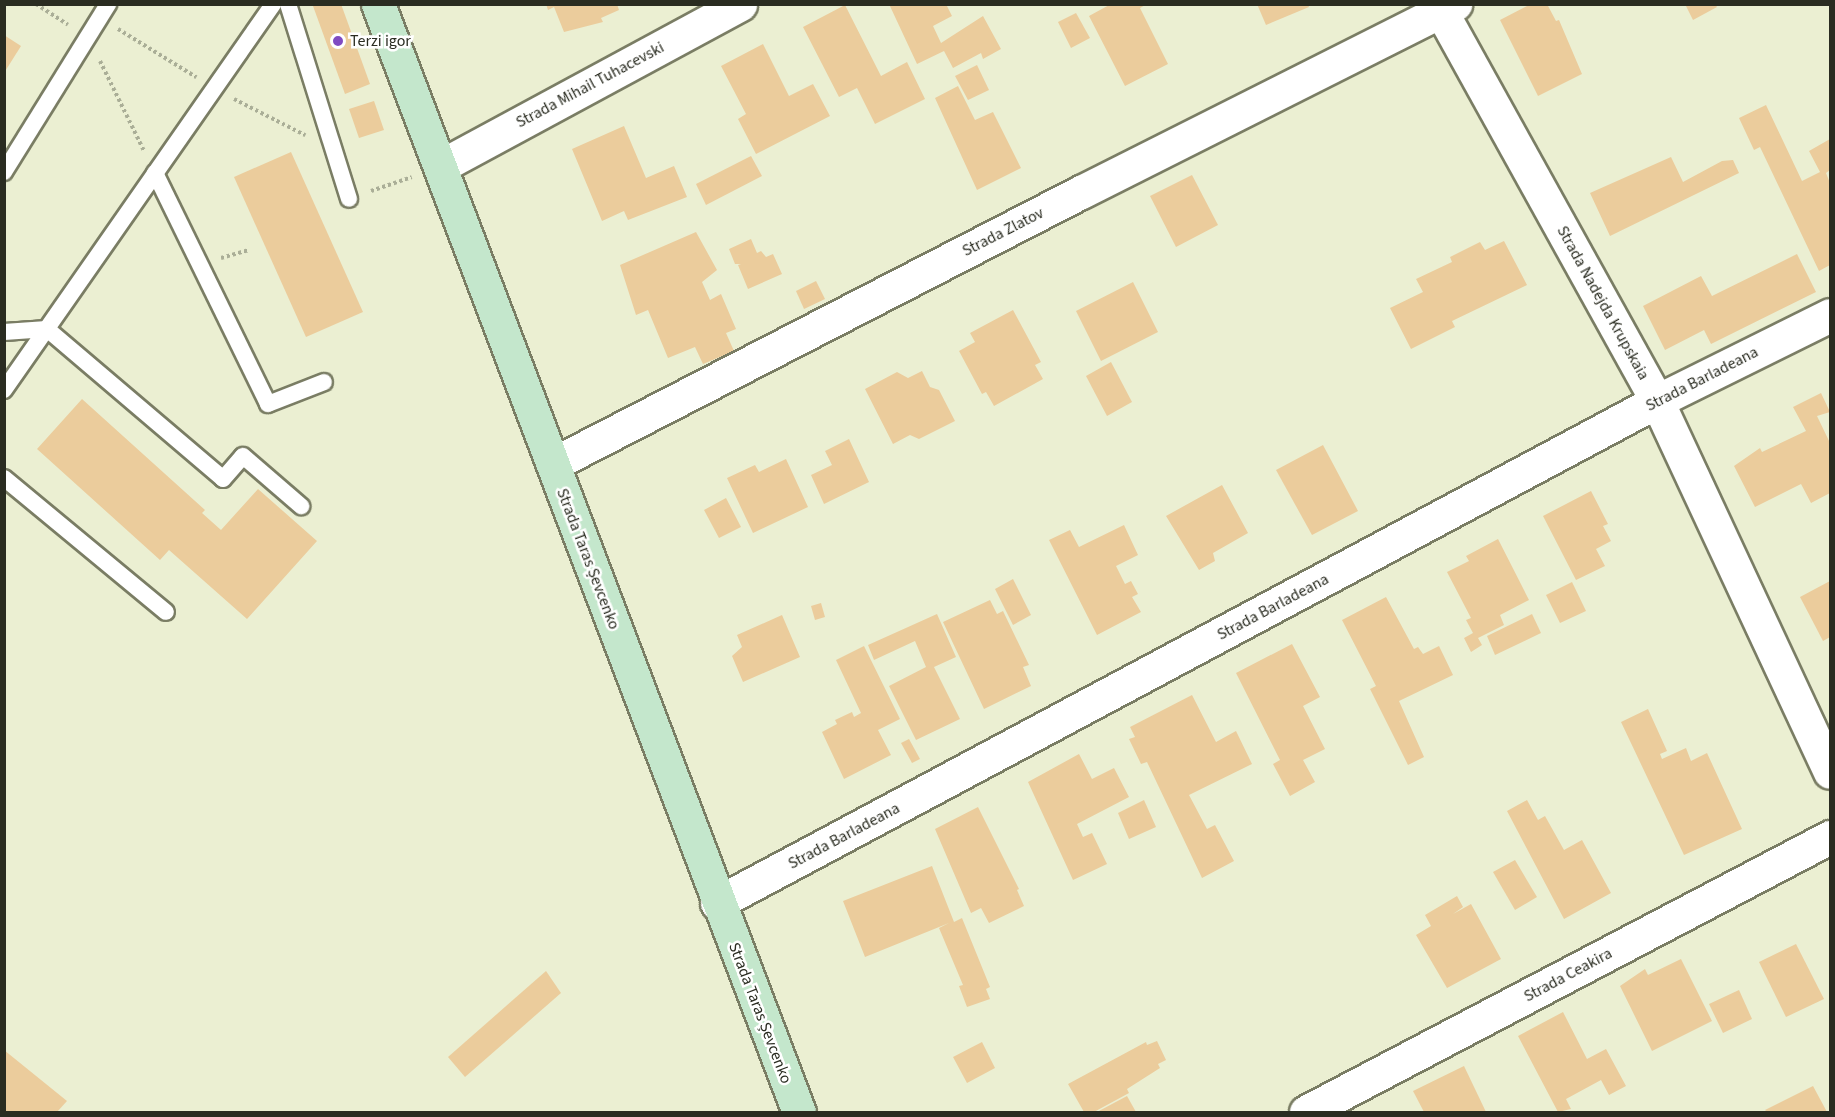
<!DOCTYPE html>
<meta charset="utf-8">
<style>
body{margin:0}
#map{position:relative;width:1835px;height:1117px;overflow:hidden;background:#ebefd2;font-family:"Source Sans 3",sans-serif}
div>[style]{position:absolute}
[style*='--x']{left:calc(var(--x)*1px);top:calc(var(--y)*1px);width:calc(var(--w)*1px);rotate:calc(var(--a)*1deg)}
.building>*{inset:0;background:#ebcc9c}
.path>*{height:4px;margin-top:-2px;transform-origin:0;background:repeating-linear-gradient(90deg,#aaae97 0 3px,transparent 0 6px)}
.roads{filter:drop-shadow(2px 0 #7a7d64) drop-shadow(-2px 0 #7a7d64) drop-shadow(0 2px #7a7d64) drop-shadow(0 -2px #7a7d64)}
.lane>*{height:16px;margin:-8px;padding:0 8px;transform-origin:8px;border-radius:8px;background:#fff}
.street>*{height:33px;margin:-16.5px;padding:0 16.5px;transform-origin:16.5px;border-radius:16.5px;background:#fff}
.secondary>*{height:33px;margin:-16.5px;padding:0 16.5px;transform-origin:16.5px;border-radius:16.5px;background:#c4e7cc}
.dots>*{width:16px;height:16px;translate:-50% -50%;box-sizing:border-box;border:3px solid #fff;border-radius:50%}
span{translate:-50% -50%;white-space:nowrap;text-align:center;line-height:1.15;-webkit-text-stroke:5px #fff;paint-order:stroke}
.poi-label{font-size:16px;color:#2a2c21}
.left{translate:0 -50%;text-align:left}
.street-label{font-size:16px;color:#2a2c21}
.frame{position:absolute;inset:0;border:6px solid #2a2c21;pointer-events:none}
</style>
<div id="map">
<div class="building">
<i style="clip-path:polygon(318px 4px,341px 4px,370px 84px,345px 94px,313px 6px)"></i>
<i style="clip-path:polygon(546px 4px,617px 4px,619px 10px,601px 18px,603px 22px,564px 32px,554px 7px,548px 10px)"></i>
<i style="clip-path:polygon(889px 4px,946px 4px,952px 16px,933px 26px,941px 43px,983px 16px,1001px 49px,983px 59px,981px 53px,953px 68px,944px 51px,917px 64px)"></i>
<i style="clip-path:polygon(1111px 4px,1147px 4px,1140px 8px,1168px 64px,1125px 86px,1089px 16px)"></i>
<i style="clip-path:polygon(1257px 4px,1308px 4px,1309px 7px,1266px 25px)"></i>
<i style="clip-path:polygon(1531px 4px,1547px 4px,1556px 21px,1559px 20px,1582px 74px,1538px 96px,1500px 20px)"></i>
<i style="clip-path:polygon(1685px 4px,1715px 4px,1717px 7px,1693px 20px)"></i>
<i style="clip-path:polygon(845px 5px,881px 76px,907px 62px,925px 99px,875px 124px,857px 88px,839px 97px,803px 27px)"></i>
<i style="clip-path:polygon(1076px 13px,1090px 38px,1071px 48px,1058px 22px)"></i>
<i style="clip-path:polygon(4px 35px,21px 46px,4px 73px)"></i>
<i style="clip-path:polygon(763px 44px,789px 96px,813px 84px,830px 116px,756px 154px,738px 119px,746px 114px,721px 66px)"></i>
<i style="clip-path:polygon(977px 65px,989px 90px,968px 100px,955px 76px)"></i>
<i style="clip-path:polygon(958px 86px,975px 120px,993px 112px,1021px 168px,977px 190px,935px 98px)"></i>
<i style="clip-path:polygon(374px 101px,384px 130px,359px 138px,349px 109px)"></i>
<i style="clip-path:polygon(1766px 105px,1802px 181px,1820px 172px,1809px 151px,1830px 139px,1830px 170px,1826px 173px,1830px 183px,1830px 265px,1819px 271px,1760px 147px,1754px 150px,1739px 118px)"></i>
<i style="clip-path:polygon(624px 126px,646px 178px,674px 166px,687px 197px,628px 220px,624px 211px,602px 221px,572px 149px)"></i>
<i style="clip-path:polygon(291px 152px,363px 312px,306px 337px,234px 177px)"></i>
<i style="clip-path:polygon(751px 156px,762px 176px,706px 205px,696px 184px)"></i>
<i style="clip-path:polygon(1671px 157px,1683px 182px,1722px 161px,1733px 160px,1739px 173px,1610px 236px,1590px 193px)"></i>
<i style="clip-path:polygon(1192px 175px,1218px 225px,1176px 247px,1150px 196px)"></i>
<i style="clip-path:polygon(696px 232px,717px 270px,702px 282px,710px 300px,721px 294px,736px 329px,726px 333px,734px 351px,703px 364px,695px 347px,668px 358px,648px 310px,636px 315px,620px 265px)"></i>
<i style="clip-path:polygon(751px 239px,757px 253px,761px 251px,766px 257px,773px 254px,782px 274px,748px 289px,738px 265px,741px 264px,735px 264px,729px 249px)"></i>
<i style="clip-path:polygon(1504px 241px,1527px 285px,1452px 321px,1455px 327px,1411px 349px,1390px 308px,1423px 292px,1416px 279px,1452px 262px,1450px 257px,1480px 242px,1485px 250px)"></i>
<i style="clip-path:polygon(1797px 254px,1816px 292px,1711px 344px,1704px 330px,1665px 350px,1643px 306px,1701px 276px,1712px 296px)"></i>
<i style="clip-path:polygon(816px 281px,825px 299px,804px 309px,796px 291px)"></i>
<i style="clip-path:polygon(1133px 282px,1158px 332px,1101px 361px,1076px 311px)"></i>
<i style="clip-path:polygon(1013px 310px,1041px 362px,1035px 365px,1043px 379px,994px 406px,986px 392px,982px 394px,959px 351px,975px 342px,970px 333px)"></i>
<i style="clip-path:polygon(1111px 362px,1132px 402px,1107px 416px,1086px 376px)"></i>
<i style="clip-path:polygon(922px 371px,930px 387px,939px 390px,955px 421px,919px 439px,910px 435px,893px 444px,865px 389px,897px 372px,908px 378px)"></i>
<i style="clip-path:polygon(1821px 393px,1830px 412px,1817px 416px,1830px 443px,1830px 493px,1811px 503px,1801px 484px,1755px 507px,1734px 466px,1760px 448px,1762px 452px,1806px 431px,1793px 407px)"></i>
<i style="clip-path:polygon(82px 399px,205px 510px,202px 513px,221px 530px,258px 489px,317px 541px,247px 619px,169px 550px,160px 560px,37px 449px)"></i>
<i style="clip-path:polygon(849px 439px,869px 482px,824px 504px,811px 475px,832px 465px,825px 451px)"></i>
<i style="clip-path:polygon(1323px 445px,1358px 511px,1312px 535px,1276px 470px)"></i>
<i style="clip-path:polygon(786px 459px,808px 507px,753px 533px,727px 478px,755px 465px,759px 472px)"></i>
<i style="clip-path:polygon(1222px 485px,1248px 533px,1213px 553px,1215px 561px,1199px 570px,1166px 516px)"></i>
<i style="clip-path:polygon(1591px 491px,1608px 524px,1603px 526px,1611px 541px,1596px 549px,1605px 566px,1576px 580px,1543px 516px)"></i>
<i style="clip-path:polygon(726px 498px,741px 527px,719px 538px,704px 510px)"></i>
<i style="clip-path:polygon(1124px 525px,1138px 555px,1116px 566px,1125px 584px,1131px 581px,1138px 594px,1132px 597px,1141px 612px,1097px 635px,1049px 540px,1070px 530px,1079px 547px)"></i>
<i style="clip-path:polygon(1498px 539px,1529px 600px,1500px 615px,1504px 625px,1478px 638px,1482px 645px,1471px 652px,1464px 638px,1473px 633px,1466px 620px,1471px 618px,1447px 572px,1469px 561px,1466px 556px)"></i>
<i style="clip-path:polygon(1013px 579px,1031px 615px,1013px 625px,995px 589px)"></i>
<i style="clip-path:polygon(1830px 581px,1830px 637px,1823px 641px,1800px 597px)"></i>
<i style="clip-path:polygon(1572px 582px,1586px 611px,1560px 623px,1546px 595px)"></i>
<i style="clip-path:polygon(1386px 597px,1414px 649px,1418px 647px,1423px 654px,1439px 646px,1453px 675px,1399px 701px,1424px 757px,1408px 765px,1370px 689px,1376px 686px,1342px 620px)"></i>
<i style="clip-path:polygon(990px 600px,997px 614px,1003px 611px,1029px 665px,1023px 667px,1031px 686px,984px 709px,943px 622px)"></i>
<i style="clip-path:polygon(821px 603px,825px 617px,815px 620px,811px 606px)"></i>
<i style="clip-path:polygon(937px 614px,956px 657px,934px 667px,960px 719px,916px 740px,889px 686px,926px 667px,915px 641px,874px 660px,868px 645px)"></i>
<i style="clip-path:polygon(1532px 614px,1541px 633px,1495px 655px,1487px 636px)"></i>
<i style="clip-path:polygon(782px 615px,800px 657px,743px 682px,732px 656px,742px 647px,737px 635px)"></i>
<i style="clip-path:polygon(1292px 644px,1320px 697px,1303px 706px,1325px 749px,1303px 760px,1315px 782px,1290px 796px,1273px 764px,1280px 760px,1236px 673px)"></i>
<i style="clip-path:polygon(864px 646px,900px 719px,878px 730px,891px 755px,844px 779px,822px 732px,837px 724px,835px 720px,852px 712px,854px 717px,861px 713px,836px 660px)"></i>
<i style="clip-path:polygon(1192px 695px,1216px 742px,1236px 731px,1252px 764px,1189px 795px,1207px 829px,1215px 825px,1234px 861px,1202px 878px,1147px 762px,1141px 764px,1129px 739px,1135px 737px,1130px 727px)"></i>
<i style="clip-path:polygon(1648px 709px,1667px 751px,1660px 754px,1662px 759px,1686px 748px,1691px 761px,1707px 753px,1742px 829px,1684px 855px,1621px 722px)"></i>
<i style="clip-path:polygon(909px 739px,920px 759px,912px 763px,901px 743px)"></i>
<i style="clip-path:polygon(1079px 754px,1092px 779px,1114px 768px,1129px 797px,1077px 824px,1083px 837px,1092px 833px,1107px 864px,1073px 880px,1028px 782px)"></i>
<i style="clip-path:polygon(1144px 800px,1156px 827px,1129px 839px,1118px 813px)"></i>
<i style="clip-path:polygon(1527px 800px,1538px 820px,1545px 816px,1564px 850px,1582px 840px,1611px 893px,1564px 919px,1507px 811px)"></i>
<i style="clip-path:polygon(978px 807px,1019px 889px,1017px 890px,1024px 906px,989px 923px,981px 908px,971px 913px,935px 829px)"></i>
<i style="clip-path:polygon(1515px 860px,1537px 897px,1515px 910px,1493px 872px)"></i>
<i style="clip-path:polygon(932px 866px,954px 922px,962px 918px,990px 987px,986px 989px,990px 999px,967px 1007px,959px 986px,963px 985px,939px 928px,949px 923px,865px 957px,843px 901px)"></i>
<i style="clip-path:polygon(1457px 896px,1463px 907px,1453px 914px,1471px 904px,1501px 959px,1447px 988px,1416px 935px,1431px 926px,1425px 915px)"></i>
<i style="clip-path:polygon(1796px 944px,1824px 999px,1786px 1017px,1759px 962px)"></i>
<i style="clip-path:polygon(1681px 959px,1712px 1021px,1652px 1051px,1620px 986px,1645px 969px,1648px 975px)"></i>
<i style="clip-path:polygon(546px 971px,561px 993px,465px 1077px,448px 1057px)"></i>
<i style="clip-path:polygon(1739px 990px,1752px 1019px,1723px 1033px,1709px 1004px)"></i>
<i style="clip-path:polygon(1563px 1012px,1587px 1059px,1606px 1049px,1626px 1086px,1609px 1095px,1601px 1080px,1566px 1099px,1571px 1109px,1558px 1112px,1518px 1036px)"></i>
<i style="clip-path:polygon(1157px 1041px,1166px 1060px,1158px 1064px,1160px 1068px,1127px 1089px,1129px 1093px,1094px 1112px,1084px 1112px,1068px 1084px,1146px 1042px,1147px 1045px)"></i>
<i style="clip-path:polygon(982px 1042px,995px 1068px,967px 1083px,953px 1057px)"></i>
<i style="clip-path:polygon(4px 1050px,67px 1101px,57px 1112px,4px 1112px)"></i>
<i style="clip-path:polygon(1464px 1066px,1486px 1112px,1424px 1112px,1413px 1091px)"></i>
<i style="clip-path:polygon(1813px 1086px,1827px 1112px,1767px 1112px,1765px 1110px)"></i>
<i style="clip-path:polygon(1127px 1096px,1136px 1112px,1097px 1112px)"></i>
</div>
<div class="path">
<i style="--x:36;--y:4;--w:38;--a:33"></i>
<i style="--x:118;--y:29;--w:92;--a:31.6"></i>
<i style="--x:100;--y:61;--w:100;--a:63.9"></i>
<i style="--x:234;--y:99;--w:80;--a:26.9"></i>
<i style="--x:371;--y:191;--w:43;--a:-18.9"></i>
<i style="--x:221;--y:258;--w:29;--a:-16"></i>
</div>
<div class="roads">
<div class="lane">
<i style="--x:288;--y:4;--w:204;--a:72.6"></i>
<i style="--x:4;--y:172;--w:198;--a:-58.2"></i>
<i style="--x:155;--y:173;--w:257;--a:63.9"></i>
<i style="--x:268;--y:404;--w:60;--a:-21.4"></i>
<i style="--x:4;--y:332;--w:43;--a:-4"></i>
<i style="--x:47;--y:329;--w:231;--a:40.4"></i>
<i style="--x:223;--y:479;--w:30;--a:-49"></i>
<i style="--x:243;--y:456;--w:77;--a:40.8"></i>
<i style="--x:4;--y:390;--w:470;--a:-55.1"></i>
<i style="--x:4;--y:478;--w:210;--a:39.6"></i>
</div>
<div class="street">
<i style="--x:1437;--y:4;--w:454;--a:61"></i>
<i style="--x:1657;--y:401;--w:409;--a:65"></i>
<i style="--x:441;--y:166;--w:340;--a:-28.4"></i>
<i style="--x:553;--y:464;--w:594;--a:-27.26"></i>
<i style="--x:1081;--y:192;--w:419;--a:-26.7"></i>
<i style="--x:717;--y:903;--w:1066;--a:-28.1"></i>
<i style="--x:1657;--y:401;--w:193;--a:-26.4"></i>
<i style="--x:1306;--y:1112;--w:592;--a:-27.69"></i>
</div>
<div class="secondary">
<i style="--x:378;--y:4;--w:1185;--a:69.2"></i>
</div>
</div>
<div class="dots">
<i style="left:338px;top:41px;background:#804bc2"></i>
</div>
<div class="poi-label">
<span class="left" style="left:350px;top:41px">Terzi igor</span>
</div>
<div class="street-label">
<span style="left:590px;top:85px;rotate:-28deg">Strada Mihail Tuhacevski</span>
<span style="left:1003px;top:232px;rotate:-27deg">Strada Zlatov</span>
<span style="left:1603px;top:303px;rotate:61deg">Strada Nadejda Krupskaia</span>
<span style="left:1702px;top:379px;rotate:-27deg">Strada Barladeana</span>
<span style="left:588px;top:559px;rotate:69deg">Strada Taras Șevcenko</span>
<span style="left:1273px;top:607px;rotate:-28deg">Strada Barladeana</span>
<span style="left:844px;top:836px;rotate:-28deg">Strada Barladeana</span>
<span style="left:1568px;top:975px;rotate:-28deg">Strada Ceakira</span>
<span style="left:760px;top:1013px;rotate:69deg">Strada Taras Șevcenko</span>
</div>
<div class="frame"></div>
</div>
